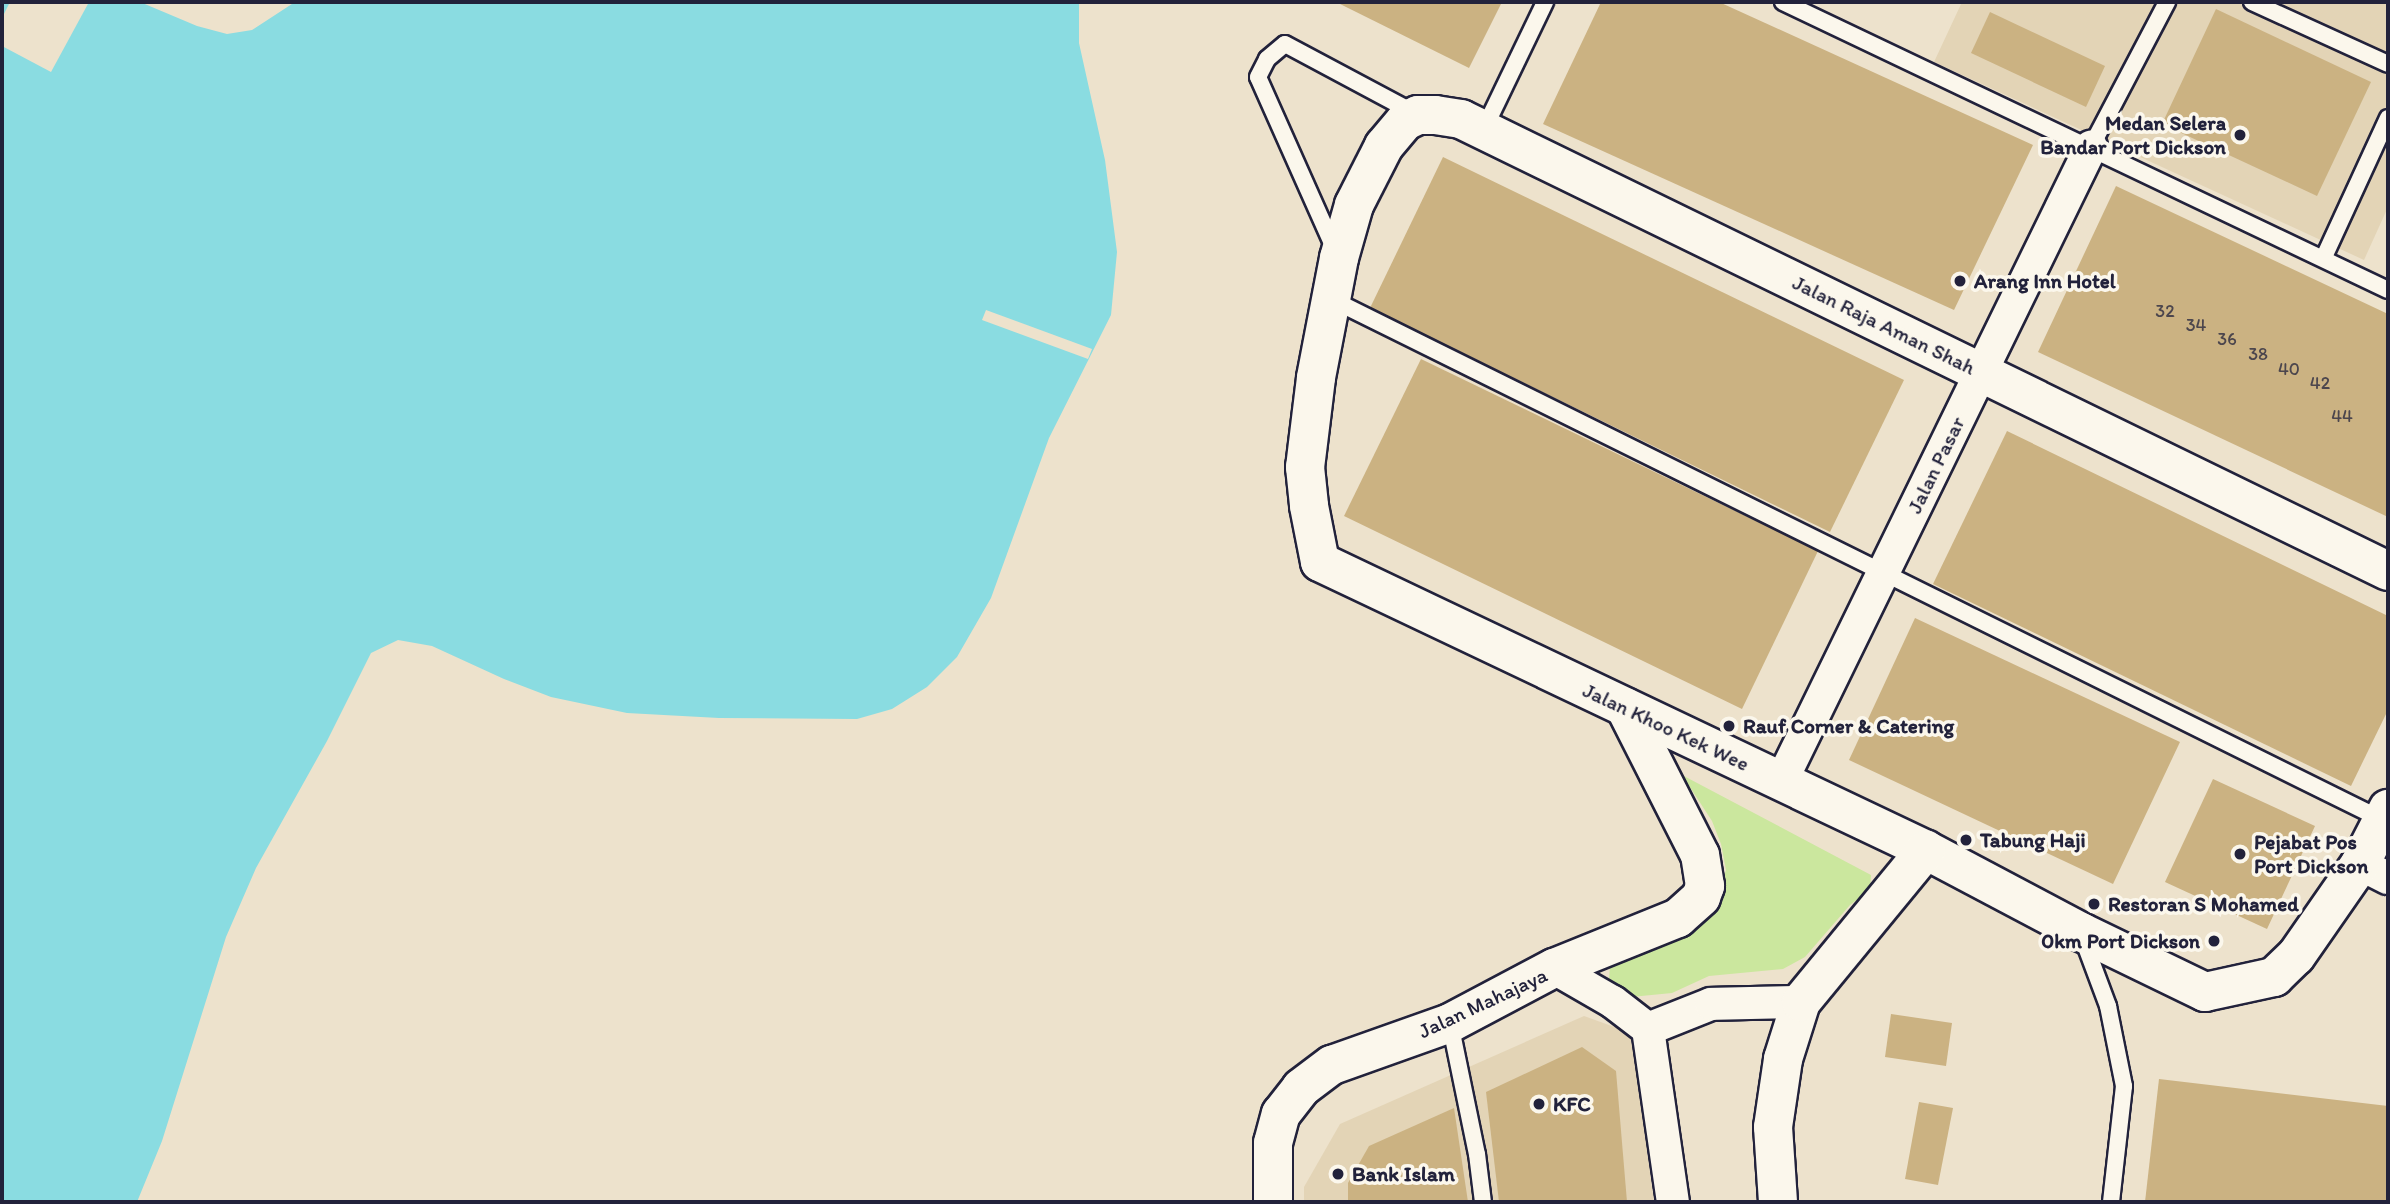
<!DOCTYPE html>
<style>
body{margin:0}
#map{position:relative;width:2390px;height:1204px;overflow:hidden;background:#ede2cc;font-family:Itim,sans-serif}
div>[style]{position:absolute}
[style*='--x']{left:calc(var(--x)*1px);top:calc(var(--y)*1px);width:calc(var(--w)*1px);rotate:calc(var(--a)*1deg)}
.built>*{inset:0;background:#e3d4b6}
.green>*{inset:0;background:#cbe79e}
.water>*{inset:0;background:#8adce1}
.pier>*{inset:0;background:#ede2cc}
.building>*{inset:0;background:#cbb282}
.roads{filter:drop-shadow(2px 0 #22223b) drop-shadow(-2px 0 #22223b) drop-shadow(0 2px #22223b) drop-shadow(0 -2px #22223b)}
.lane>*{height:16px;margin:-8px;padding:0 8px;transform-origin:8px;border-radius:8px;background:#fbf7ec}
.street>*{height:32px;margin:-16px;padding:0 16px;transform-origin:16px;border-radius:16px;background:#fbf7ec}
.secondary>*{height:38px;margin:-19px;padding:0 19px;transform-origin:19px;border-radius:19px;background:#fbf7ec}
.dots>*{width:19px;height:19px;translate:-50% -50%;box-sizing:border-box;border:4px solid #fbf7ec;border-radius:50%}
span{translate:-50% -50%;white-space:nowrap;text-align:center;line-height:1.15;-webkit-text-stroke:7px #fbf7ec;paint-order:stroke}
.number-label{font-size:18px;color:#4c464d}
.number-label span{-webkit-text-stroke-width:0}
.poi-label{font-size:21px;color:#22223b;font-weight:700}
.right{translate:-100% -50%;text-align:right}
.left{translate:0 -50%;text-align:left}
.street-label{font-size:21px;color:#22223b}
.frame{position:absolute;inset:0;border:4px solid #22223b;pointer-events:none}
</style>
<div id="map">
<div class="built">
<i style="clip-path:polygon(1962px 2px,2388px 2px,2388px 207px,2364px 260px,1934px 62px)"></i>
<i style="clip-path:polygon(1584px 1016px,1631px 1033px,1654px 1202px,1304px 1202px,1304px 1187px,1340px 1124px)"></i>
</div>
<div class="green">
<i style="clip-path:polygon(1682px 775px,1871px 875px,1870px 890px,1850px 905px,1805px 957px,1783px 969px,1709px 976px,1672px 993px,1631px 997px,1609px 980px,1610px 966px,1717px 897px,1726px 870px,1721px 844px,1712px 821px)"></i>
</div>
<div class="water">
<i style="clip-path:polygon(2px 2px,140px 2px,197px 26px,227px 34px,252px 30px,295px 2px,1079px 2px,1079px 43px,1105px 160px,1117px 252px,1111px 315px,1049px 438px,991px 598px,957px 657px,927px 687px,892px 709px,857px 719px,719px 718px,627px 713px,551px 697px,504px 679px,432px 646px,398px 640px,371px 653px,327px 741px,256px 868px,226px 937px,162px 1141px,137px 1202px,2px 1202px)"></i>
</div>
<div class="pier">
<i style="clip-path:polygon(10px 2px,89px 2px,51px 72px,2px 46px,2px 18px)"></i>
<i style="clip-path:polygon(986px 310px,1092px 349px,1088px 359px,982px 320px)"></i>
</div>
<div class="building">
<i style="clip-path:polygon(1336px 2px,1502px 2px,1469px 68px)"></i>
<i style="clip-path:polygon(1601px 2px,1719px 2px,2033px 145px,1954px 310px,1543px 124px)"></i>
<i style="clip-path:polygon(2216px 9px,2371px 82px,2317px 196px,2162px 124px)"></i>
<i style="clip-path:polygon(1990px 12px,2105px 66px,2086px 107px,1971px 53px)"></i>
<i style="clip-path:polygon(1443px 157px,1904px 380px,1830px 532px,1370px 308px)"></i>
<i style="clip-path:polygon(2116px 186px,2388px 314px,2388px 517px,2038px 352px)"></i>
<i style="clip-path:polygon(1421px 359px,1818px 551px,1742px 709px,1344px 516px)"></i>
<i style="clip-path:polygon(2007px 431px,2388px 616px,2388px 710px,2351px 786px,1933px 584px)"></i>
<i style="clip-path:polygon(1915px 618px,2180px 742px,2113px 884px,1849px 760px)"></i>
<i style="clip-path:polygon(2213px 779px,2315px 826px,2267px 929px,2165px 882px)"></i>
<i style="clip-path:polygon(1891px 1014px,1952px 1023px,1946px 1066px,1885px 1057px)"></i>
<i style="clip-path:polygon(1582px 1047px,1616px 1071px,1627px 1202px,1499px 1202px,1486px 1092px)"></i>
<i style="clip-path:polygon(2159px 1079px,2388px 1106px,2388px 1202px,2145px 1202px)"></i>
<i style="clip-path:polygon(1919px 1102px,1953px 1108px,1938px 1185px,1905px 1179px)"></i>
<i style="clip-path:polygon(1454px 1108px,1468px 1202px,1348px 1202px,1348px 1183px,1369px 1146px)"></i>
</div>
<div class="roads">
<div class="lane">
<i style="--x:1783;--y:2;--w:670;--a:25.46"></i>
<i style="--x:2252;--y:2;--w:149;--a:24.5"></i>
<i style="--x:1484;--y:129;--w:141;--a:-64.3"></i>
<i style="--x:2091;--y:147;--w:164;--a:-62.3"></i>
<i style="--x:1335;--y:250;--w:189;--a:-114"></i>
<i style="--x:1258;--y:77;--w:20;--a:-63"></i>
<i style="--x:1267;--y:59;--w:23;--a:-40"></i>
<i style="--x:1285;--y:44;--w:149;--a:28.1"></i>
<i style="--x:2324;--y:257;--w:153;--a:-65.3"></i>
<i style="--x:1333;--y:300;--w:1172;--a:26.35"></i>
<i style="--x:2083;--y:939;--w:72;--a:69.5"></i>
<i style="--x:2108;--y:1006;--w:82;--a:78.7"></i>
<i style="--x:2124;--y:1086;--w:117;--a:96.4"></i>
<i style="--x:1450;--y:1023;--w:134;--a:78.4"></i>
<i style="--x:1477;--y:1154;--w:48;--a:82.9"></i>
</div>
<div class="street">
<i style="--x:1781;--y:782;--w:707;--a:-63.98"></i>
<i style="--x:2360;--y:864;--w:31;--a:27"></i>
<i style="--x:1554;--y:968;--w:68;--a:30"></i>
<i style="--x:1613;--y:1002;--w:44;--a:37.6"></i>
<i style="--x:1648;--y:1029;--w:175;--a:81.8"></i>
<i style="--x:1648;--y:1029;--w:68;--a:-21.6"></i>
<i style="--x:1711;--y:1004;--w:90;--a:-1.3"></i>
</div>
<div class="secondary">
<i style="--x:2388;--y:571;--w:1031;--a:-154.01"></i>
<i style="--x:1461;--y:119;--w:26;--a:-171"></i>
<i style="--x:1435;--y:115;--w:17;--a:180"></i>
<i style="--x:1418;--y:115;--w:14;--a:155"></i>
<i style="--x:1405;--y:121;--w:33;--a:130"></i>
<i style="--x:1384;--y:146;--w:66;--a:117"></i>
<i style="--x:1354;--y:205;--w:55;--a:105.8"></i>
<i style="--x:1339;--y:258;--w:122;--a:100.9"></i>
<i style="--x:1316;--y:378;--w:90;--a:97"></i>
<i style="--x:1305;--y:467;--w:39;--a:84"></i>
<i style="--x:1309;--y:506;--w:57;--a:78.9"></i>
<i style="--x:1320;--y:562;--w:671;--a:25.42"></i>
<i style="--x:1926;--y:850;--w:175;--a:27.9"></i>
<i style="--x:2081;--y:932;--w:138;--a:25.8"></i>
<i style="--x:2205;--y:992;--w:71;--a:-12.3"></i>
<i style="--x:2274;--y:977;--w:30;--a:-44"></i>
<i style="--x:2296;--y:956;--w:112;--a:-55.2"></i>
<i style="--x:2360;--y:864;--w:62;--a:-63"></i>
<i style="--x:1273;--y:1202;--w:59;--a:-90"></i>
<i style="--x:1273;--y:1143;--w:30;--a:-75"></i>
<i style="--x:1281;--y:1114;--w:33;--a:-52"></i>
<i style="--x:1301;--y:1088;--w:39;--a:-37"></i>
<i style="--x:1332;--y:1065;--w:125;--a:-19.6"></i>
<i style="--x:1450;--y:1023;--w:118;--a:-27.9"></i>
<i style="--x:1554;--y:968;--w:134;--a:-22"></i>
<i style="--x:1678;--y:918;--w:31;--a:-42"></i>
<i style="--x:1701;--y:897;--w:12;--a:-70"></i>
<i style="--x:1705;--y:886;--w:31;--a:-99"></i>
<i style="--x:1700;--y:855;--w:166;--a:-116.9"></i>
<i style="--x:1778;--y:1202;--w:75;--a:-93.8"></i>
<i style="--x:1773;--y:1127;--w:69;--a:-81.6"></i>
<i style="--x:1783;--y:1059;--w:60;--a:-72.5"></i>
<i style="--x:1801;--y:1002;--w:197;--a:-50.6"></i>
</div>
</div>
<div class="dots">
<i style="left:2240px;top:135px;background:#22223b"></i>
<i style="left:1960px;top:281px;background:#22223b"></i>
<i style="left:1729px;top:726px;background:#22223b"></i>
<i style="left:1966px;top:840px;background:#22223b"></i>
<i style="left:2240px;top:854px;background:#22223b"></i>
<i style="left:2094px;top:904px;background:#22223b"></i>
<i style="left:2214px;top:941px;background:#22223b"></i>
<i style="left:1539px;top:1104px;background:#22223b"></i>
<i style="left:1338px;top:1174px;background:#22223b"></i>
</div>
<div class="number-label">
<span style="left:2165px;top:311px">32</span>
<span style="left:2196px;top:325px">34</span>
<span style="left:2227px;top:339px">36</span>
<span style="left:2258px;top:354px">38</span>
<span style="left:2289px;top:369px">40</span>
<span style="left:2320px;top:383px">42</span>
<span style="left:2342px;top:416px">44</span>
</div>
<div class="poi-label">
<span class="right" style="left:2226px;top:135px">Medan Selera<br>Bandar Port Dickson</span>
<span class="left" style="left:1974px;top:281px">Arang Inn Hotel</span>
<span class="left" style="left:1743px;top:726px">Rauf Corner &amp; Catering</span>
<span class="left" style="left:1980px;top:840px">Tabung Haji</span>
<span class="left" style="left:2254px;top:854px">Pejabat Pos<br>Port Dickson</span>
<span class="left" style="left:2108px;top:904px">Restoran S Mohamed</span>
<span class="right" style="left:2200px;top:941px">0km Port Dickson</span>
<span class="left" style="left:1553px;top:1104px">KFC</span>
<span class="left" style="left:1352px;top:1174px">Bank Islam</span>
</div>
<div class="street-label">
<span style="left:1884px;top:325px;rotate:26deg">Jalan Raja Aman Shah</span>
<span style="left:1936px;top:465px;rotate:-64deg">Jalan Pasar</span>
<span style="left:1666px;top:727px;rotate:25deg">Jalan Khoo Kek Wee</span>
<span style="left:1483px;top:1003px;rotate:-25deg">Jalan Mahajaya</span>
</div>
<div class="frame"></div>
</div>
